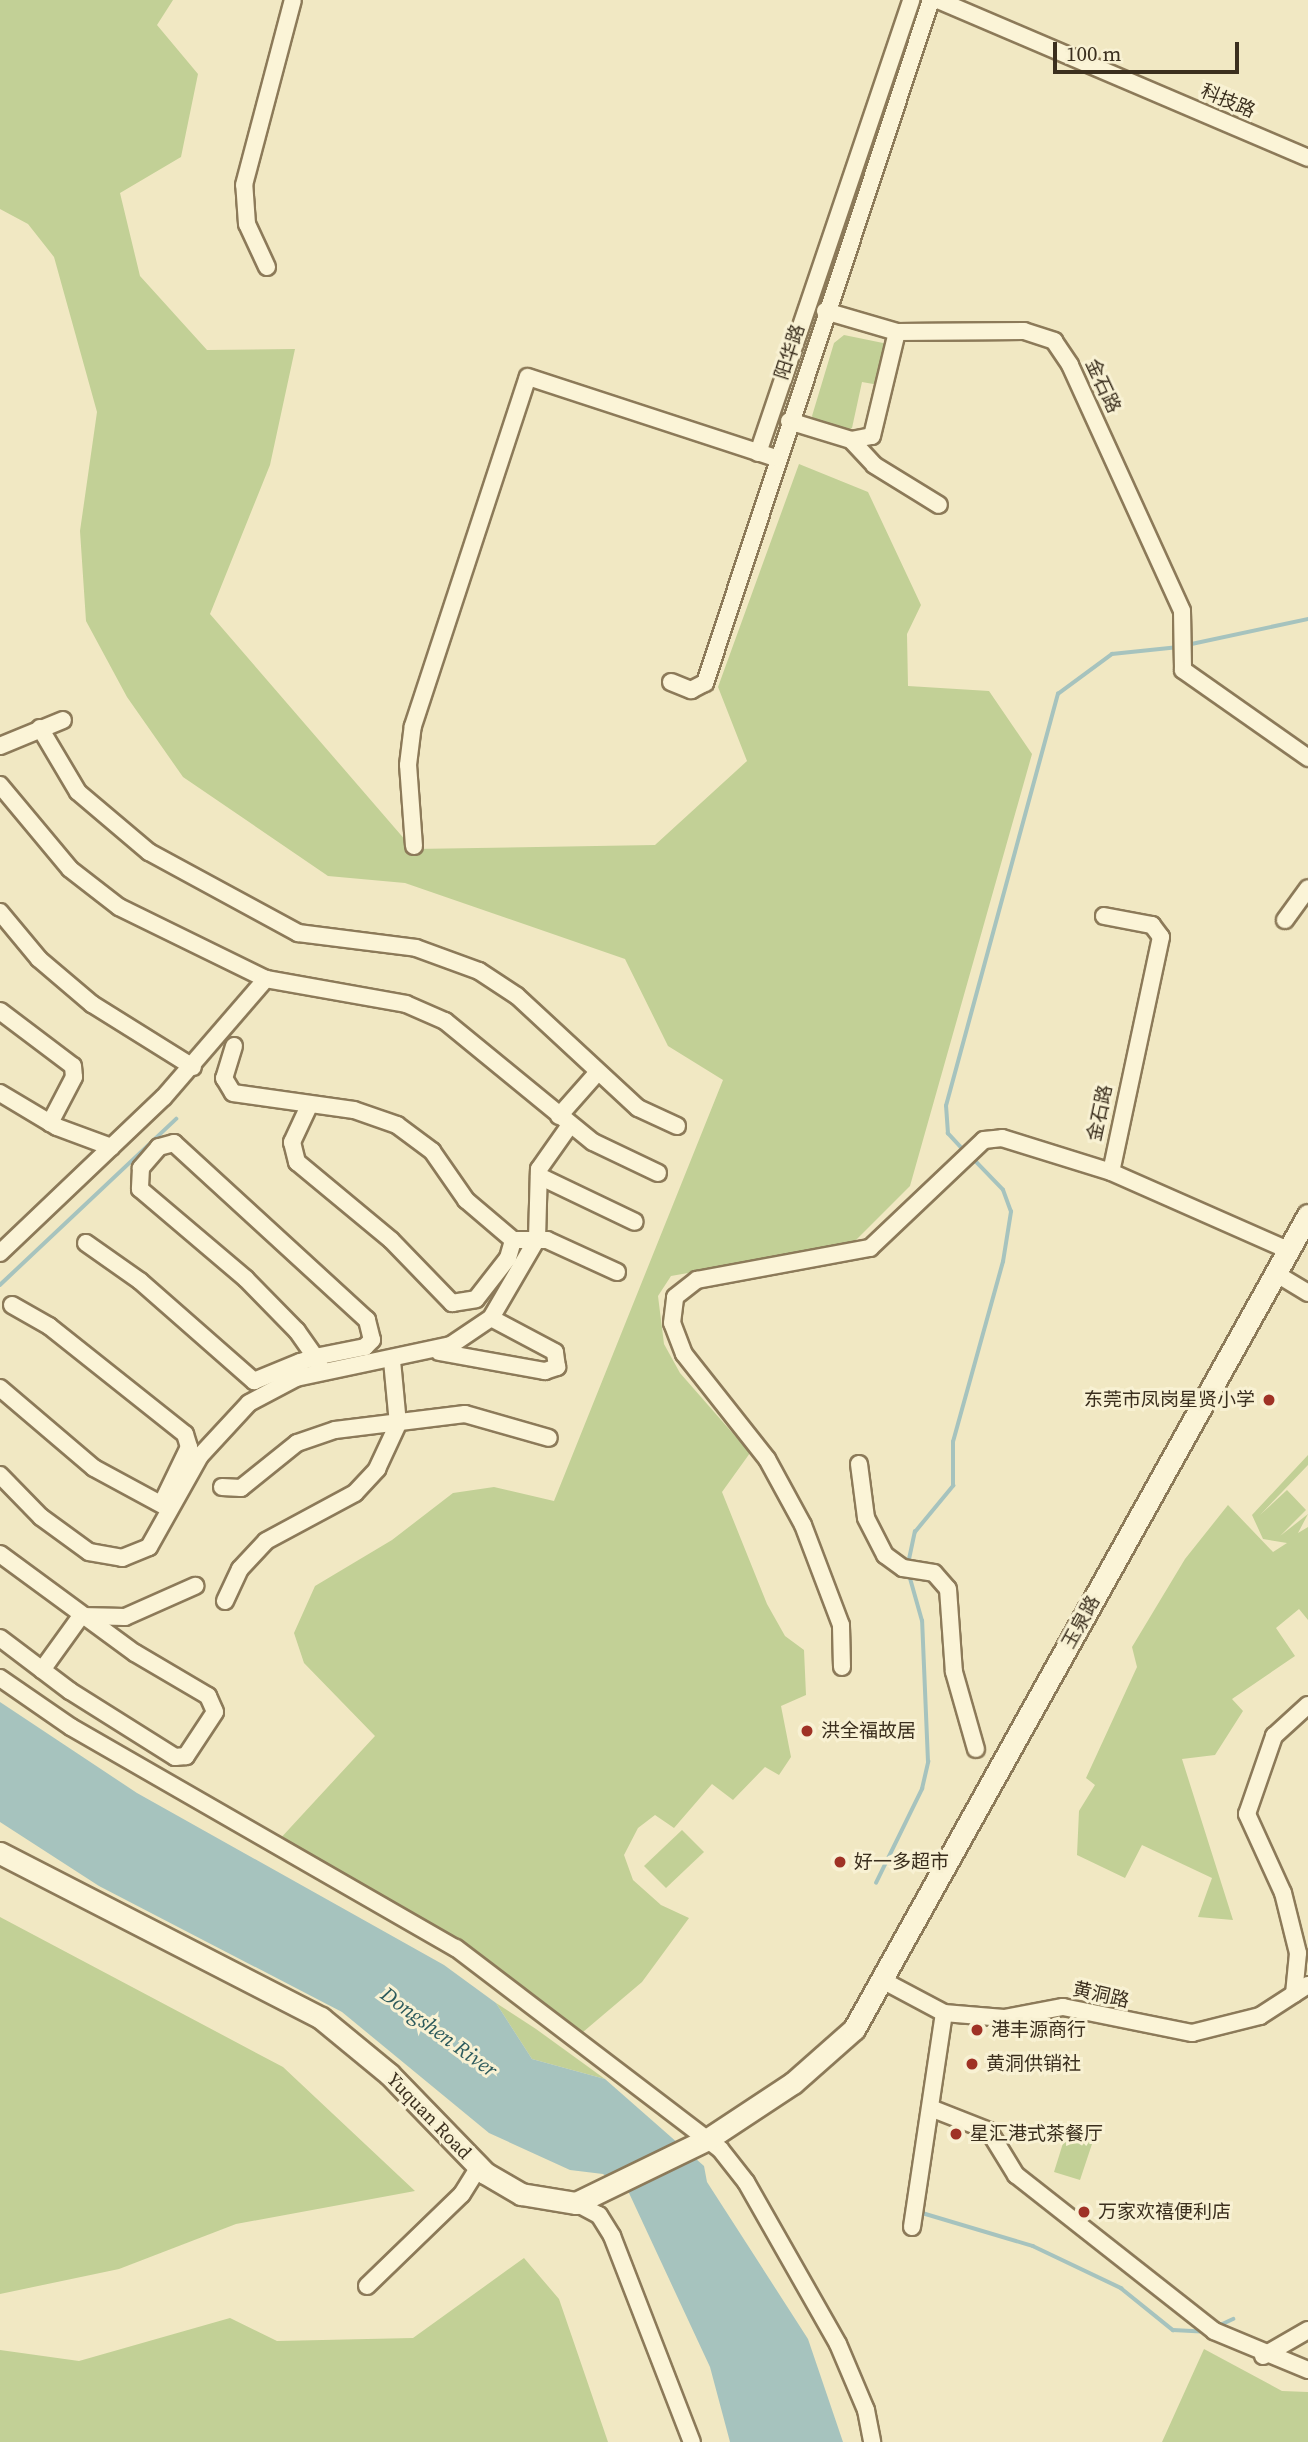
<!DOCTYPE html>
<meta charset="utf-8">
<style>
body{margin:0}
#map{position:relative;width:1308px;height:2442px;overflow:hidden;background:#f1e8c3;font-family:"Source Serif 4","Noto Sans SC",serif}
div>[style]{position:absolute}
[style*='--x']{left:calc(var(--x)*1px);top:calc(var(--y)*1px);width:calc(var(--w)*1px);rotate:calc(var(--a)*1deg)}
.green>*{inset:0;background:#c2d096}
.water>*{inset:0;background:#a6c3be}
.stream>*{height:3.5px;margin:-1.75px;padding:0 1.75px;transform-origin:1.75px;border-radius:1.75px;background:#a6c3be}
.roads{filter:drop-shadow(2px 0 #8c7a59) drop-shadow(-2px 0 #8c7a59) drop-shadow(0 2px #8c7a59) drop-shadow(0 -2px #8c7a59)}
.street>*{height:16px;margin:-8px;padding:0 8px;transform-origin:8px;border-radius:8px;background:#fbf4d7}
.secondary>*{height:21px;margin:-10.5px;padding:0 10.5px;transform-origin:10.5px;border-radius:10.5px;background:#fbf4d7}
.dots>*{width:19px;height:19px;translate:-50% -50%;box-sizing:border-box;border:4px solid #f8f1d3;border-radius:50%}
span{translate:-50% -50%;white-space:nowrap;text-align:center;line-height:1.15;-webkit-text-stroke:6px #f8f1d3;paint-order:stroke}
.street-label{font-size:19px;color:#3b2f1e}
.poi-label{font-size:19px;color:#3b2f1e}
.right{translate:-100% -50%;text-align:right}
.left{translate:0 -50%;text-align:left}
.water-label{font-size:21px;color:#2c5a5c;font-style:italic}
.scale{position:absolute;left:1053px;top:42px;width:186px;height:32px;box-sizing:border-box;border:4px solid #3b2f1e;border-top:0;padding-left:9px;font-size:21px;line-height:24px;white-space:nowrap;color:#3b2f1e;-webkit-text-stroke:5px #f8f1d3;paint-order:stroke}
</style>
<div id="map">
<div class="green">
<i style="clip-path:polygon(0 0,173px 0,157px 25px,198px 74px,181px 157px,120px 193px,140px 276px,207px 350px,295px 349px,270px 465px,210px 614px,413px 849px,655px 845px,747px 761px,718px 687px,799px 464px,868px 492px,921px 605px,907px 634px,908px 686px,989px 691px,1032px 754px,910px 1186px,852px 1244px,671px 1276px,658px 1296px,664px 1344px,680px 1373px,750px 1453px,722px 1492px,767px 1604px,785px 1636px,804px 1650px,806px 1695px,781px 1706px,791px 1757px,779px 1775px,765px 1767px,733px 1800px,712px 1784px,674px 1828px,655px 1815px,638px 1828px,624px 1855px,633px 1880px,661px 1905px,689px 1918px,642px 1982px,583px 2032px,426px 1926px,278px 1841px,375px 1736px,304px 1663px,294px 1633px,315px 1586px,392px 1540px,453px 1493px,494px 1487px,554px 1501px,723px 1080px,668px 1046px,625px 959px,405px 883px,328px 876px,183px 777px,127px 697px,86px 621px,80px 531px,97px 412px,54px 257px,28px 224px,0 209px)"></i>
<i style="clip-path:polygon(844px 335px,888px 344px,879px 385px,862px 382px,852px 428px,843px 432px,816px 425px,812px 416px,834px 343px)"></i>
<i style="clip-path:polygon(1308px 1455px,1308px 1465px,1260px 1515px,1287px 1490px,1306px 1510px,1280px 1536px,1308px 1514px,1298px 1533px,1308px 1527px,1308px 1620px,1299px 1609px,1276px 1628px,1295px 1656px,1232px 1699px,1243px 1711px,1215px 1755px,1182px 1759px,1233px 1920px,1198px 1917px,1212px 1878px,1142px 1845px,1125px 1878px,1077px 1855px,1079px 1811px,1095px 1785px,1086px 1778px,1137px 1667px,1132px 1647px,1185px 1559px,1228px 1505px,1273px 1552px,1287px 1543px,1263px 1539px,1252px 1515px)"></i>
<i style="clip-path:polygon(682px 1830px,704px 1852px,666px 1888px,644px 1866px)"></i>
<i style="clip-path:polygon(0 1917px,283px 2067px,415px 2191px,236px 2224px,119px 2269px,0 2294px)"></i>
<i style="clip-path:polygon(496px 2003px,536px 2029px,605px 2079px,532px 2059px)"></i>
<i style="clip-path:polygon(1069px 2124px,1096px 2132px,1080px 2180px,1054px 2172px)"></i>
<i style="clip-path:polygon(524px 2258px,559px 2299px,608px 2442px,0 2442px,0 2350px,79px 2361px,230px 2318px,277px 2341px,413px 2338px)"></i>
<i style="clip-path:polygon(1204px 2349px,1282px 2391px,1308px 2392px,1308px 2442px,1162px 2442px)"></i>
</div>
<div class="water">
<i style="clip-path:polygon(0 1702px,137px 1793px,444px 1965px,496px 2003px,532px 2059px,605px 2079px,704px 2166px,707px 2182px,808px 2339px,843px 2442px,730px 2442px,710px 2367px,629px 2193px,603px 2174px,570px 2170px,489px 2133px,342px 2012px,99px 1886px,0 1822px)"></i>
</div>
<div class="stream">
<i style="--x:1187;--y:645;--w:124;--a:-12.1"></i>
<i style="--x:965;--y:1152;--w:25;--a:-133"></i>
<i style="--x:948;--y:1134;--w:28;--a:-94"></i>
<i style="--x:946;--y:1106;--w:427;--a:-74.8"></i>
<i style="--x:1058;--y:694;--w:67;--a:-36.5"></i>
<i style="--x:1112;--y:654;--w:67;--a:-6"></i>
<i style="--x:0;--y:1285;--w:242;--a:-43.3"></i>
<i style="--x:908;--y:1564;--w:33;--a:-78"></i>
<i style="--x:915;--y:1532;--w:60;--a:-50.4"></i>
<i style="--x:953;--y:1486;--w:44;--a:-90"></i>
<i style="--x:953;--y:1442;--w:187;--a:-74.5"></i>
<i style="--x:1003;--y:1262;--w:51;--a:-80.9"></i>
<i style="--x:1011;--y:1212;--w:23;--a:-110"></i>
<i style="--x:1003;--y:1190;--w:46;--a:-134.1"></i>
<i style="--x:876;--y:1883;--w:105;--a:-63.9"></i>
<i style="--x:922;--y:1789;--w:28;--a:-77"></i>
<i style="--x:928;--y:1762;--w:141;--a:-92.4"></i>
<i style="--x:922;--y:1621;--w:48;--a:-105.8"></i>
<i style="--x:919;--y:2212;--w:119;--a:16.6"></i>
<i style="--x:1033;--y:2246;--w:98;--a:25.5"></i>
<i style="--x:1121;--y:2288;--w:67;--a:38.9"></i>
<i style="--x:1173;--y:2330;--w:33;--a:3"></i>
<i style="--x:1216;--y:2327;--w:19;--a:-25"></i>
</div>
<div class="roads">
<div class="street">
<i style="--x:938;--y:0;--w:402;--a:23.1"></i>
<i style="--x:267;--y:267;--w:47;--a:-114.9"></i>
<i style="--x:247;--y:224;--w:39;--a:-94"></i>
<i style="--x:244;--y:185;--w:191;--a:-75.2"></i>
<i style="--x:825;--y:311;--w:75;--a:16.3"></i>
<i style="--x:897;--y:332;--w:127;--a:-0.5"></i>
<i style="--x:1024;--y:331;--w:32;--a:18"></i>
<i style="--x:1054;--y:341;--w:29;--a:56"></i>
<i style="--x:1070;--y:365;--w:270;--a:65.5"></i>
<i style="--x:1182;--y:611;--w:59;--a:89"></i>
<i style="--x:1183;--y:670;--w:153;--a:35.1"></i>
<i style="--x:789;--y:421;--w:65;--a:17"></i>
<i style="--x:851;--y:440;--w:21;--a:-11"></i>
<i style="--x:872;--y:436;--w:107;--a:-76.5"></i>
<i style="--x:851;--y:440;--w:34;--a:47"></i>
<i style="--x:874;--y:465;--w:76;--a:31.6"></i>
<i style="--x:758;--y:453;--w:478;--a:-71.3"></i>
<i style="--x:671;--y:682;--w:22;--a:22"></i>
<i style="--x:691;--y:690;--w:16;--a:-27"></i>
<i style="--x:705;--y:683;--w:719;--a:-71.69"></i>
<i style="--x:40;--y:728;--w:74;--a:59.3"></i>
<i style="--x:78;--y:792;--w:93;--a:40.2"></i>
<i style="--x:149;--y:852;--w:170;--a:28.5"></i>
<i style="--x:298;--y:933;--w:119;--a:7.2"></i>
<i style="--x:416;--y:948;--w:67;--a:20.1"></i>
<i style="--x:479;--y:971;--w:45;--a:33.3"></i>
<i style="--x:517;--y:996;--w:165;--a:42.8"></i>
<i style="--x:638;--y:1108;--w:43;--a:24.8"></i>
<i style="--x:0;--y:746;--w:68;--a:-22.4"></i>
<i style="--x:0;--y:785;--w:109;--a:50.2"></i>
<i style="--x:70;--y:869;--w:62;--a:37.8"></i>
<i style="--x:119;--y:907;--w:164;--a:26.1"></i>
<i style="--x:266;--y:979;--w:142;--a:10.1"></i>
<i style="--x:406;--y:1004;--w:43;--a:23.6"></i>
<i style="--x:445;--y:1021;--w:191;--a:39.3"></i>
<i style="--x:593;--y:1142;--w:72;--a:25.5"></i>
<i style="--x:414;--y:846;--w:81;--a:-94.2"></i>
<i style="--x:408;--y:765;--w:39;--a:-83"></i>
<i style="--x:413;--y:726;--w:367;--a:-71.8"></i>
<i style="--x:528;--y:377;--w:261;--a:18.1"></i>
<i style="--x:0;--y:912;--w:61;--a:50.3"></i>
<i style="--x:39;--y:959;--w:70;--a:40.3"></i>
<i style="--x:92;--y:1004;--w:119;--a:32"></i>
<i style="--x:1104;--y:916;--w:49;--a:10.6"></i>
<i style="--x:1152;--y:925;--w:15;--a:53"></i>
<i style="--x:1161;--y:937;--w:240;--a:102"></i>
<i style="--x:1111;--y:1172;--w:193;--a:23.8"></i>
<i style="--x:1285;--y:920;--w:39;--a:-54"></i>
<i style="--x:0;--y:1011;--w:91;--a:37"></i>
<i style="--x:73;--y:1066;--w:11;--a:85"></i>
<i style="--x:74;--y:1077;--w:52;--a:117.6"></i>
<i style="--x:234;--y:1046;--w:34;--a:107"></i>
<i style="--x:224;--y:1078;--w:17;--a:59"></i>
<i style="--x:233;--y:1093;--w:122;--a:8"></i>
<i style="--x:354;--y:1110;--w:46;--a:19.2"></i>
<i style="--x:397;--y:1125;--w:44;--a:36.6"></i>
<i style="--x:432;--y:1151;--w:60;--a:55.2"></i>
<i style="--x:466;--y:1200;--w:62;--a:40.4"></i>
<i style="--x:513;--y:1240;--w:34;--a:0"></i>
<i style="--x:547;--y:1240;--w:77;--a:24.6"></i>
<i style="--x:0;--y:1093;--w:66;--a:30.8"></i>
<i style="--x:57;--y:1127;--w:58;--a:20.3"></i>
<i style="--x:308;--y:1108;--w:38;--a:115"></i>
<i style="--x:292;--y:1142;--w:21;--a:76"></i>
<i style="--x:297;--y:1162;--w:122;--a:39.7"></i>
<i style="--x:391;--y:1240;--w:88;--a:45.9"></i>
<i style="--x:452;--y:1303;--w:24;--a:-9"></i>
<i style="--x:476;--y:1299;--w:52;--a:-52"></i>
<i style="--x:508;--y:1258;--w:19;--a:-74"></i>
<i style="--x:559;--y:1116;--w:57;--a:-48.5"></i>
<i style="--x:539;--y:1176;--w:106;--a:25.6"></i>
<i style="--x:86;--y:1243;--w:66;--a:35.1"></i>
<i style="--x:140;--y:1281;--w:152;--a:41.3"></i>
<i style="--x:254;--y:1381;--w:50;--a:-22.4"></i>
<i style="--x:300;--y:1362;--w:16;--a:-18"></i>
<i style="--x:315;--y:1357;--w:51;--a:-11.3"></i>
<i style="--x:365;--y:1347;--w:10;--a:-45"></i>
<i style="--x:372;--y:1340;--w:21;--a:-104"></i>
<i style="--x:367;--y:1320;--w:262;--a:-137.5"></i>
<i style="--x:174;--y:1143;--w:16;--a:165"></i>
<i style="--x:159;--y:1147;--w:28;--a:131"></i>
<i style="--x:141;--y:1168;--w:21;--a:93"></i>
<i style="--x:140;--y:1189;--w:139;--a:40.3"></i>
<i style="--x:246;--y:1279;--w:73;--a:45.6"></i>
<i style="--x:297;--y:1331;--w:32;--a:55"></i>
<i style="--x:315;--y:1357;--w:16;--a:63"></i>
<i style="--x:0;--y:1253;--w:226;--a:-43.6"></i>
<i style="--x:164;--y:1097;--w:156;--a:-49.2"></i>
<i style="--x:1275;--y:1273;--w:39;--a:31"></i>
<i style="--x:12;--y:1305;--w:43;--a:29.6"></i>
<i style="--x:49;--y:1326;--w:174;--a:38.5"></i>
<i style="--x:185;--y:1434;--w:14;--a:73"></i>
<i style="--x:189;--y:1447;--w:60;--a:115.7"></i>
<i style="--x:439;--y:1352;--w:108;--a:10.2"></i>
<i style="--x:545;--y:1371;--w:13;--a:-18"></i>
<i style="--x:557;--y:1367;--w:15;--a:-98"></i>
<i style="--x:555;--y:1352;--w:72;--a:-152"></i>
<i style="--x:0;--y:1388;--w:123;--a:40.4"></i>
<i style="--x:94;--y:1468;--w:84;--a:28.4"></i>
<i style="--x:859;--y:1464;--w:54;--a:82.6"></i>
<i style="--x:866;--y:1518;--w:42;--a:62.8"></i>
<i style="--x:885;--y:1555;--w:22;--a:36"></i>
<i style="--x:903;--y:1568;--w:31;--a:9"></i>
<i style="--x:934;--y:1573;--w:21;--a:49"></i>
<i style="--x:948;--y:1589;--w:83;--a:85.9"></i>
<i style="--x:954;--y:1672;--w:80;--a:74.1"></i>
<i style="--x:0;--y:1475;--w:59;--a:45.7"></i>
<i style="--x:41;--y:1517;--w:59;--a:36.1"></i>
<i style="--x:89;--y:1552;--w:34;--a:10"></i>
<i style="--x:122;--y:1558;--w:29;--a:-22"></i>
<i style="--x:149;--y:1547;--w:104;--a:-60.7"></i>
<i style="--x:200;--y:1456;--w:72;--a:-47.2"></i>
<i style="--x:249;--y:1403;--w:53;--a:-28"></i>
<i style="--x:296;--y:1378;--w:158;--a:-12"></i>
<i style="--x:451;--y:1345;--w:48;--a:-34"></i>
<i style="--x:491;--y:1318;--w:91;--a:-59.8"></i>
<i style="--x:537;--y:1239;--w:70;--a:-88.4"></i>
<i style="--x:539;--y:1169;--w:54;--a:-54.8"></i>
<i style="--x:222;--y:1487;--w:19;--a:3"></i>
<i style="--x:241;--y:1488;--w:72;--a:-38.8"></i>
<i style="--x:297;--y:1443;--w:40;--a:-18.9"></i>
<i style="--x:335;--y:1430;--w:131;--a:-7"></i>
<i style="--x:465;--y:1414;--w:87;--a:15.9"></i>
<i style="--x:0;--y:1554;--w:167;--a:36.3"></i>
<i style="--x:135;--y:1653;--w:85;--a:30.5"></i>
<i style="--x:208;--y:1696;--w:17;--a:66"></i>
<i style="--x:215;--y:1712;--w:53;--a:123.4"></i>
<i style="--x:186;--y:1756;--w:11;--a:175"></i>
<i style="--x:175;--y:1757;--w:124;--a:-147.8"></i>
<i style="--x:70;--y:1691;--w:88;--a:-142.9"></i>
<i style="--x:225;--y:1601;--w:35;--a:-65"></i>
<i style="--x:240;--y:1569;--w:38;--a:-47"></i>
<i style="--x:266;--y:1541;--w:101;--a:-28.3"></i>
<i style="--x:355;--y:1493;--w:33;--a:-47"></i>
<i style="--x:377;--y:1469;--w:50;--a:-65"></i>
<i style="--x:398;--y:1424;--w:64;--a:-95.4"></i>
<i style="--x:842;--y:1667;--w:42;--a:-91.4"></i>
<i style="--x:841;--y:1625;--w:107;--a:-110.8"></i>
<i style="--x:803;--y:1525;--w:75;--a:-118.6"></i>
<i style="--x:767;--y:1459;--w:134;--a:-128.3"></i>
<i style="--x:684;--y:1354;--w:33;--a:-111"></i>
<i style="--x:672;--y:1323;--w:26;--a:-83"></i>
<i style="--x:675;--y:1297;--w:28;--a:-38"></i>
<i style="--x:697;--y:1280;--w:176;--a:-10.5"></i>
<i style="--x:870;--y:1248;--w:157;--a:-43.5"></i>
<i style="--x:984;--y:1140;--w:18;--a:-6"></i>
<i style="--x:1002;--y:1138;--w:114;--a:17.3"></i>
<i style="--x:42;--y:1670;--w:67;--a:-54.2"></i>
<i style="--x:81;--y:1616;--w:44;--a:1.3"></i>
<i style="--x:125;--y:1617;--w:77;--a:-23.9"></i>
<i style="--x:0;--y:1678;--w:86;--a:34.6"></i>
<i style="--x:71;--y:1727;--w:444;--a:29.9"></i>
<i style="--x:456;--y:1948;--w:332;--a:37.3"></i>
<i style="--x:720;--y:2149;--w:42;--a:51.8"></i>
<i style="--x:746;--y:2182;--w:186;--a:60.4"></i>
<i style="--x:838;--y:2344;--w:72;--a:67"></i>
<i style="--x:866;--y:2410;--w:33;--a:79"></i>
<i style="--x:882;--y:1980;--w:70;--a:28"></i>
<i style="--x:944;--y:2013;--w:60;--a:4.8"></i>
<i style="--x:1004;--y:2018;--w:60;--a:-10.6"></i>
<i style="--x:1063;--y:2007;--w:132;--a:11.4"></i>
<i style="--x:1192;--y:2033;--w:70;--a:-14"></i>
<i style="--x:1260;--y:2016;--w:57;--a:-32.9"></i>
<i style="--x:1294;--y:1994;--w:41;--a:-84.4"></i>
<i style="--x:1298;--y:1953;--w:62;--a:-104"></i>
<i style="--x:1283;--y:1893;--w:87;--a:-114.5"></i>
<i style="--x:1247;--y:1814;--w:83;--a:-70.9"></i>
<i style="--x:1274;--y:1736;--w:46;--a:-42.4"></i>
<i style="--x:933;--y:2109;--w:60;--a:21.4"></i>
<i style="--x:989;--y:2131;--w:52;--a:58.5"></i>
<i style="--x:1016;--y:2175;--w:252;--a:38.2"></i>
<i style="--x:1214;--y:2331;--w:102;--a:22.5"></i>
<i style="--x:576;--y:2203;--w:26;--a:28"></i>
<i style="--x:599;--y:2215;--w:25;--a:58"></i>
<i style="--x:612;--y:2236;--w:221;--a:68.8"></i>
<i style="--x:912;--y:2227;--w:216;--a:-81.5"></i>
<i style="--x:367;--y:2286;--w:132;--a:-44.1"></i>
<i style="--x:462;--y:2194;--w:32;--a:-58"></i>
<i style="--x:1263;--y:2356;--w:52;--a:-30"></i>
</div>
<div class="secondary">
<i style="--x:0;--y:1853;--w:361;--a:27.2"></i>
<i style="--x:321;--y:2018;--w:88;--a:39.5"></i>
<i style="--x:389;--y:2074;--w:138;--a:45.9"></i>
<i style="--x:485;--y:2173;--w:42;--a:30.3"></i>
<i style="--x:521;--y:2194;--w:56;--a:9.3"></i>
<i style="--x:576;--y:2203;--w:147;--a:-25.9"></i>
<i style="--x:708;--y:2139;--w:102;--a:-33.4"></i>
<i style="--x:793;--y:2083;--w:81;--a:-41.5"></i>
<i style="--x:854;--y:2029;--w:932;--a:-60.85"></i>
</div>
</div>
<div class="dots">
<i style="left:1269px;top:1400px;background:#9f3225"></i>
<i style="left:807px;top:1731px;background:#9f3225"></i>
<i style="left:840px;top:1862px;background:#9f3225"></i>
<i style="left:977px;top:2030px;background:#9f3225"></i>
<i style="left:972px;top:2064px;background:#9f3225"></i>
<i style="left:956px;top:2134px;background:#9f3225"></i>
<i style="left:1084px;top:2212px;background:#9f3225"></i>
</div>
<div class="street-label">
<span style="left:1228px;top:101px;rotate:23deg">科技路</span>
<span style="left:790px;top:352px;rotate:-72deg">阳华路</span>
<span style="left:1103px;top:386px;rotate:65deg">金石路</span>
<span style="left:1100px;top:1113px;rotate:-78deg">金石路</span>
<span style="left:1081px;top:1622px;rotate:-61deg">玉泉路</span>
<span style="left:1101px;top:1995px;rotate:13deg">黄洞路</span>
<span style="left:429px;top:2116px;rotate:46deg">Yuquan Road</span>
</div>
<div class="poi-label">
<span class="right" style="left:1255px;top:1400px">东莞市凤岗星贤小学</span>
<span class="left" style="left:821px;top:1731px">洪全福故居</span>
<span class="left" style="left:854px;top:1862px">好一多超市</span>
<span class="left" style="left:991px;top:2030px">港丰源商行</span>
<span class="left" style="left:986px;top:2064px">黄洞供销社</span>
<span class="left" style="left:970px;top:2134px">星汇港式茶餐厅</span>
<span class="left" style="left:1098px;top:2212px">万家欢禧便利店</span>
</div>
<div class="water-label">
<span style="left:439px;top:2032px;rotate:36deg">Dongshen River</span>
</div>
<div class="scale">100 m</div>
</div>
